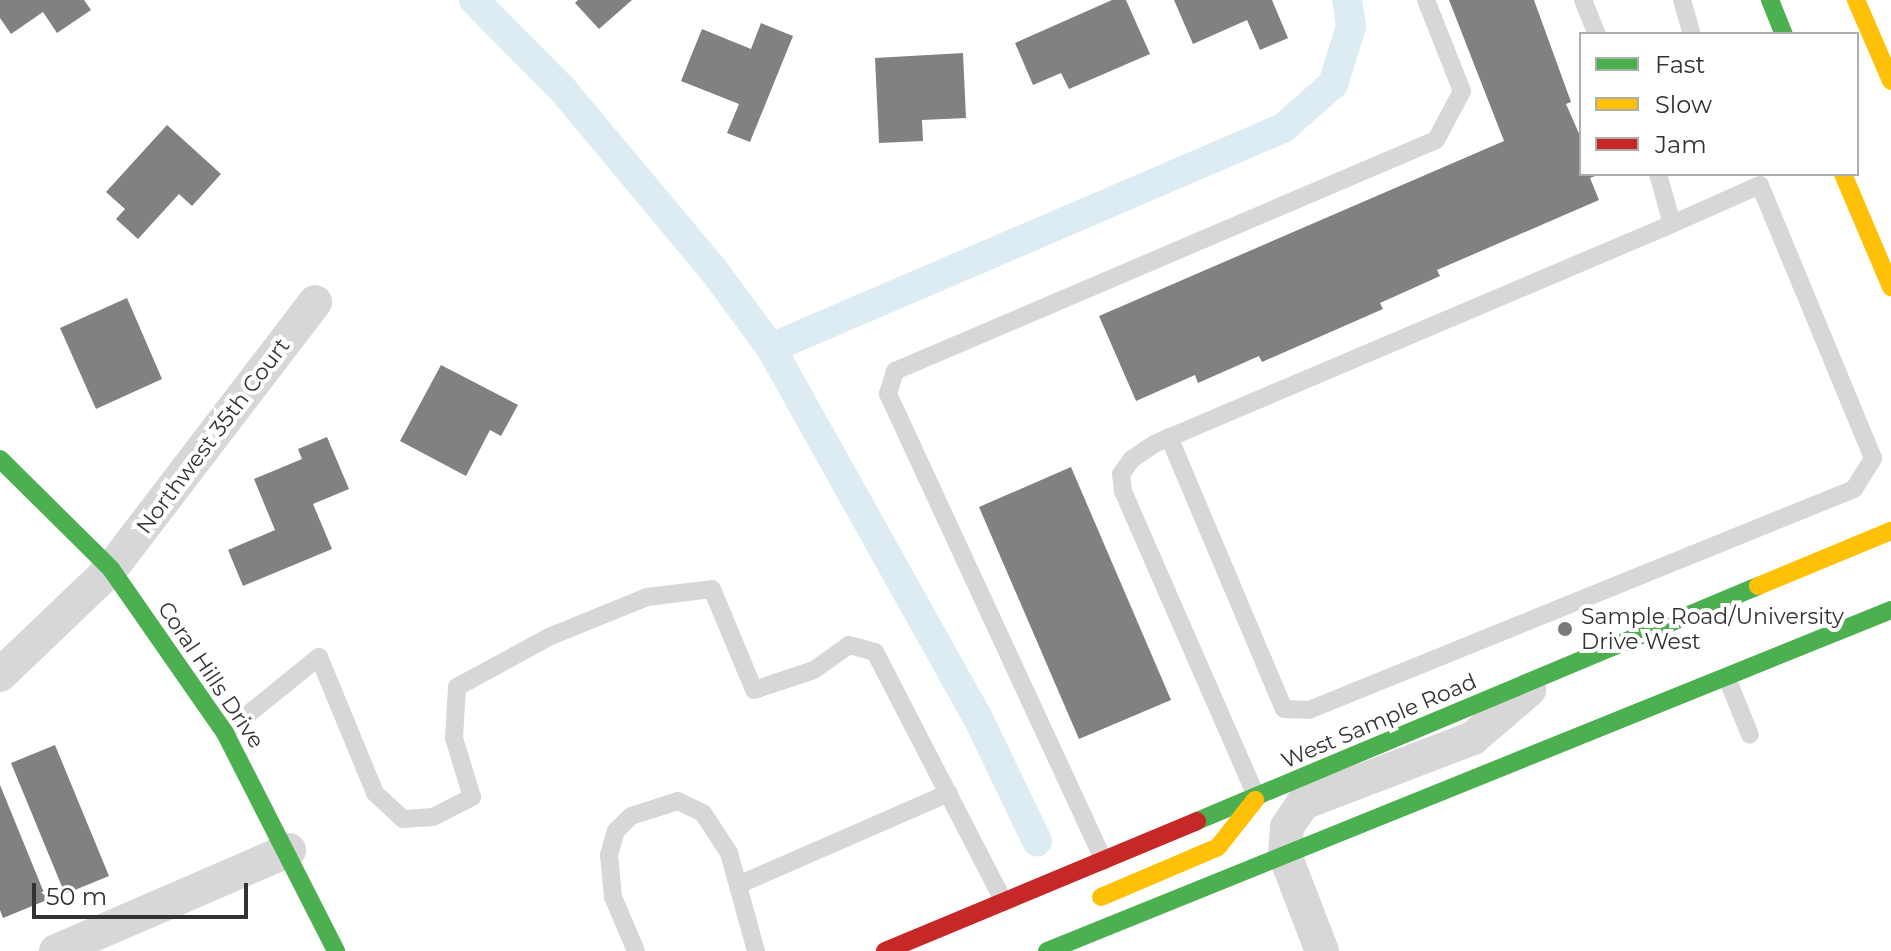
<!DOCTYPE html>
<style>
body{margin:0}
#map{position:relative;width:1891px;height:951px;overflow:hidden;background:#fff;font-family:Montserrat,sans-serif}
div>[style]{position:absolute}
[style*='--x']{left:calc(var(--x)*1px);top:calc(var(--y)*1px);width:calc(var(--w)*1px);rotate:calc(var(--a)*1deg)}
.canal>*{height:30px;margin:-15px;padding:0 15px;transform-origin:15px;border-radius:15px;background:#ddebf3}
.building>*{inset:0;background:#818181}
.lane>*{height:18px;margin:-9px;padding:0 9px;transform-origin:9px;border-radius:9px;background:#d7d7d7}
.street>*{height:34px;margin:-17px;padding:0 17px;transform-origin:17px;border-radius:17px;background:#d7d7d7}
.fast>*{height:18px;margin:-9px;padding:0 9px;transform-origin:9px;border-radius:9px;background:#4caf50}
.slow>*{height:18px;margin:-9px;padding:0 9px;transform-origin:9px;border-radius:9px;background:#ffc107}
.jam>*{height:18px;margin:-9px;padding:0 9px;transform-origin:9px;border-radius:9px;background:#c62828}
.dots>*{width:22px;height:22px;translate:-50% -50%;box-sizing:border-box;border:4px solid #fff;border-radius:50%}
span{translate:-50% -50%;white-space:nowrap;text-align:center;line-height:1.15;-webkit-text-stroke:8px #fff;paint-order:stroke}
.street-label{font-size:22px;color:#333}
.poi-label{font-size:22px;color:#333}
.left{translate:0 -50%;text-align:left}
.legend{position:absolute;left:1579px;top:32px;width:280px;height:144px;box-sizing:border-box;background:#fff;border:2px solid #adadad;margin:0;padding:10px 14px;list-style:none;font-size:24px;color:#333}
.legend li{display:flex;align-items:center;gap:16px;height:40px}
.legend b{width:40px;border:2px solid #adadad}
.scale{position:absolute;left:32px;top:883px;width:216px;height:36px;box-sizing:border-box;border:4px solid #333;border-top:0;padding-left:10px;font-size:24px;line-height:28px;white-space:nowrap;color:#333;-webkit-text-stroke:6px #fff;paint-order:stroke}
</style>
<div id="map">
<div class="canal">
<i style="--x:474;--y:0;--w:127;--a:45.3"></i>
<i style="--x:563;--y:90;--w:232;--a:50.1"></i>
<i style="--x:712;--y:268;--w:99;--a:53.6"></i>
<i style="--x:771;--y:348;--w:422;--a:60.8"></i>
<i style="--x:977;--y:716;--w:139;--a:64.4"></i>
<i style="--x:771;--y:348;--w:557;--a:-23.25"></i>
<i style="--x:1283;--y:128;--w:67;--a:-41.3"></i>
<i style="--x:1333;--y:84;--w:60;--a:-72.5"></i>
<i style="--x:1351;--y:27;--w:27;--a:-98"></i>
</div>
<div class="building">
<i style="clip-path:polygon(0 0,84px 0,91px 10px,57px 33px,43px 12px,11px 34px,0 18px)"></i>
<i style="clip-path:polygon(578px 0,632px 0,599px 29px,575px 3px)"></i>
<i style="clip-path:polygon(1112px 0,1126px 0,1150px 54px,1069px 89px,1061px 73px,1033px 85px,1015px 43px)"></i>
<i style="clip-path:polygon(1174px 0,1272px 0,1288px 38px,1260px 50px,1247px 20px,1193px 44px)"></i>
<i style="clip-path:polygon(1449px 0,1534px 0,1571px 102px,1566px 104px,1581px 138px,1581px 174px,1600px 174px,1590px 178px,1599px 200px,1437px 270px,1440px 276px,1380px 303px,1383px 309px,1262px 362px,1259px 356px,1198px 383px,1195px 375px,1136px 401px,1099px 316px,1504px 141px)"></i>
<i style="clip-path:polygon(761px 23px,793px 36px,750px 142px,727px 133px,739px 104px,681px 81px,702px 29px,751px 49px)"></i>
<i style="clip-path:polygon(963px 53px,966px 118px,922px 120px,923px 141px,879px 143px,875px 58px)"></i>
<i style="clip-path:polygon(167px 125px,221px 174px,192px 206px,179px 194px,138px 239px,116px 219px,125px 209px,106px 192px)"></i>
<i style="clip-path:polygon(127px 298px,162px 379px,96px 409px,60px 328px)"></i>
<i style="clip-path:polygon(441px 365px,518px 405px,501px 436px,490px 430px,466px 476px,400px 441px)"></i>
<i style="clip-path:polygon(327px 437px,349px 489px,313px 504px,332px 549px,243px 586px,228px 550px,275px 530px,254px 479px,302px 459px,298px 449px)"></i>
<i style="clip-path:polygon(1071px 467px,1171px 700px,1079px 739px,979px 507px)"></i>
<i style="clip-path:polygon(55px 745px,109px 876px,65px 894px,11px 763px)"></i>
<i style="clip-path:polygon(0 785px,47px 900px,3px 918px,0 910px)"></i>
</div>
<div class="lane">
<i style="--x:1583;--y:0;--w:37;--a:68"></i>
<i style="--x:1682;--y:0;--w:35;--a:74"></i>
<i style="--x:1169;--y:437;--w:295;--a:67.1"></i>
<i style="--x:1284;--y:709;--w:25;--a:2"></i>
<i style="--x:1309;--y:710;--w:588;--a:-22.07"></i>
<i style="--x:1854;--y:489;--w:36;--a:-58"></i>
<i style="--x:1873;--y:458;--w:295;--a:-112.5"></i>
<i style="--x:1760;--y:185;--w:96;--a:156.1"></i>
<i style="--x:1727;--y:678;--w:61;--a:68"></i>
<i style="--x:225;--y:733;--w:121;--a:-39"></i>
<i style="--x:319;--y:657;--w:147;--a:67.6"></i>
<i style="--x:375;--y:793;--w:38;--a:43"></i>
<i style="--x:403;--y:819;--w:30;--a:-4"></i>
<i style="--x:433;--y:817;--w:44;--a:-27.1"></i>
<i style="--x:472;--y:797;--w:62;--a:-107"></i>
<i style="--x:454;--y:738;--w:51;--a:-86.6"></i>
<i style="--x:457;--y:687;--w:107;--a:-28.5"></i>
<i style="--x:551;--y:636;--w:104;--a:-22.1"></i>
<i style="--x:647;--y:597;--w:65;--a:-7"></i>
<i style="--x:712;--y:589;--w:109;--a:67.4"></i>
<i style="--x:754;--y:690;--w:63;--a:-18.4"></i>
<i style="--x:814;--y:670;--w:43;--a:-35.5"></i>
<i style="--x:849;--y:645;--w:27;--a:15"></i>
<i style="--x:875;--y:652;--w:281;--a:62.7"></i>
<i style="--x:1257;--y:798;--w:334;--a:-113.6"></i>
<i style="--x:1123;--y:492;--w:18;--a:-96"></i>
<i style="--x:1121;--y:474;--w:19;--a:-54"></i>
<i style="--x:1132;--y:459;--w:27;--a:-34"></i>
<i style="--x:1154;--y:444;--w:563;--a:-23.01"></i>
<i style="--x:1672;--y:224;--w:52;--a:-105.6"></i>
<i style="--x:1104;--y:861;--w:515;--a:-114.82"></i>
<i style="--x:888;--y:394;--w:24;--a:-73"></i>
<i style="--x:895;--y:371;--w:588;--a:-23.12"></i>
<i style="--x:1436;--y:140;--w:55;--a:-62"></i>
<i style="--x:1462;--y:91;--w:98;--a:-111.6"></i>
<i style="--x:738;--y:885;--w:230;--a:-23.6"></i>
<i style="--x:636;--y:951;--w:59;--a:-113.1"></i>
<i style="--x:613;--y:897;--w:42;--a:-95.4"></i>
<i style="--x:609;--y:855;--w:25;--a:-74"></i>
<i style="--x:616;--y:831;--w:21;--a:-45"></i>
<i style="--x:631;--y:816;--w:49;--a:-17.7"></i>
<i style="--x:678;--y:801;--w:28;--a:26"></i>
<i style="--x:703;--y:813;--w:48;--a:57"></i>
<i style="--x:729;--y:853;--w:102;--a:74.6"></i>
</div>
<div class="street">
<i style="--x:0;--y:675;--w:153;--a:-43.7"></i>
<i style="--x:111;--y:569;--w:336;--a:-52.6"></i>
<i style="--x:56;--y:951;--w:254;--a:-23.4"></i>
<i style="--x:1322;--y:951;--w:103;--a:-111.1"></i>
<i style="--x:1285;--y:855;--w:28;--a:-86"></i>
<i style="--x:1287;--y:827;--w:29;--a:-56"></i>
<i style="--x:1303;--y:803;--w:182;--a:-20.9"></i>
<i style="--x:1473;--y:738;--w:74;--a:-40.6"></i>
</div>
<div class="fast">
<i style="--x:1770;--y:0;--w:37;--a:68"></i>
<i style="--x:0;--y:459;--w:156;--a:44.7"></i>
<i style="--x:111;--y:569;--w:200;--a:55.2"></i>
<i style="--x:225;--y:733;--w:245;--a:63"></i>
<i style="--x:1197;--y:821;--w:608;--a:-22.73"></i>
<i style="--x:1047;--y:951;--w:910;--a:-22"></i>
</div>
<div class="slow">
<i style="--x:1856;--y:0;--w:88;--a:66.6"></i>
<i style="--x:1843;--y:174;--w:123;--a:67"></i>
<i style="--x:1758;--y:586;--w:144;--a:-22.5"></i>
<i style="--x:1101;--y:897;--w:127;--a:-23.1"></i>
<i style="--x:1218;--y:847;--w:60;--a:-51.8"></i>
</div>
<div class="jam">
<i style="--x:885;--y:951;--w:338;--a:-22.6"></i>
</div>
<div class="dots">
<i style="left:1565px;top:629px;background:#7a7a7a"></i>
</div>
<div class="street-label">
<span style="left:213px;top:436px;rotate:-53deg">Northwest 35th Court</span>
<span style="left:211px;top:675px;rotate:56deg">Coral Hills Drive</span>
<span style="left:1379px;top:721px;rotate:-23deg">West Sample Road</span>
</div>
<div class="poi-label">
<span class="left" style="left:1581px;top:629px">Sample Road/University<br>Drive West</span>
</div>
<ul class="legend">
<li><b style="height:10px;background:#4caf50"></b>Fast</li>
<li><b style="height:10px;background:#ffc107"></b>Slow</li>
<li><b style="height:10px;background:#c62828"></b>Jam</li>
</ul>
<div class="scale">50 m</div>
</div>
